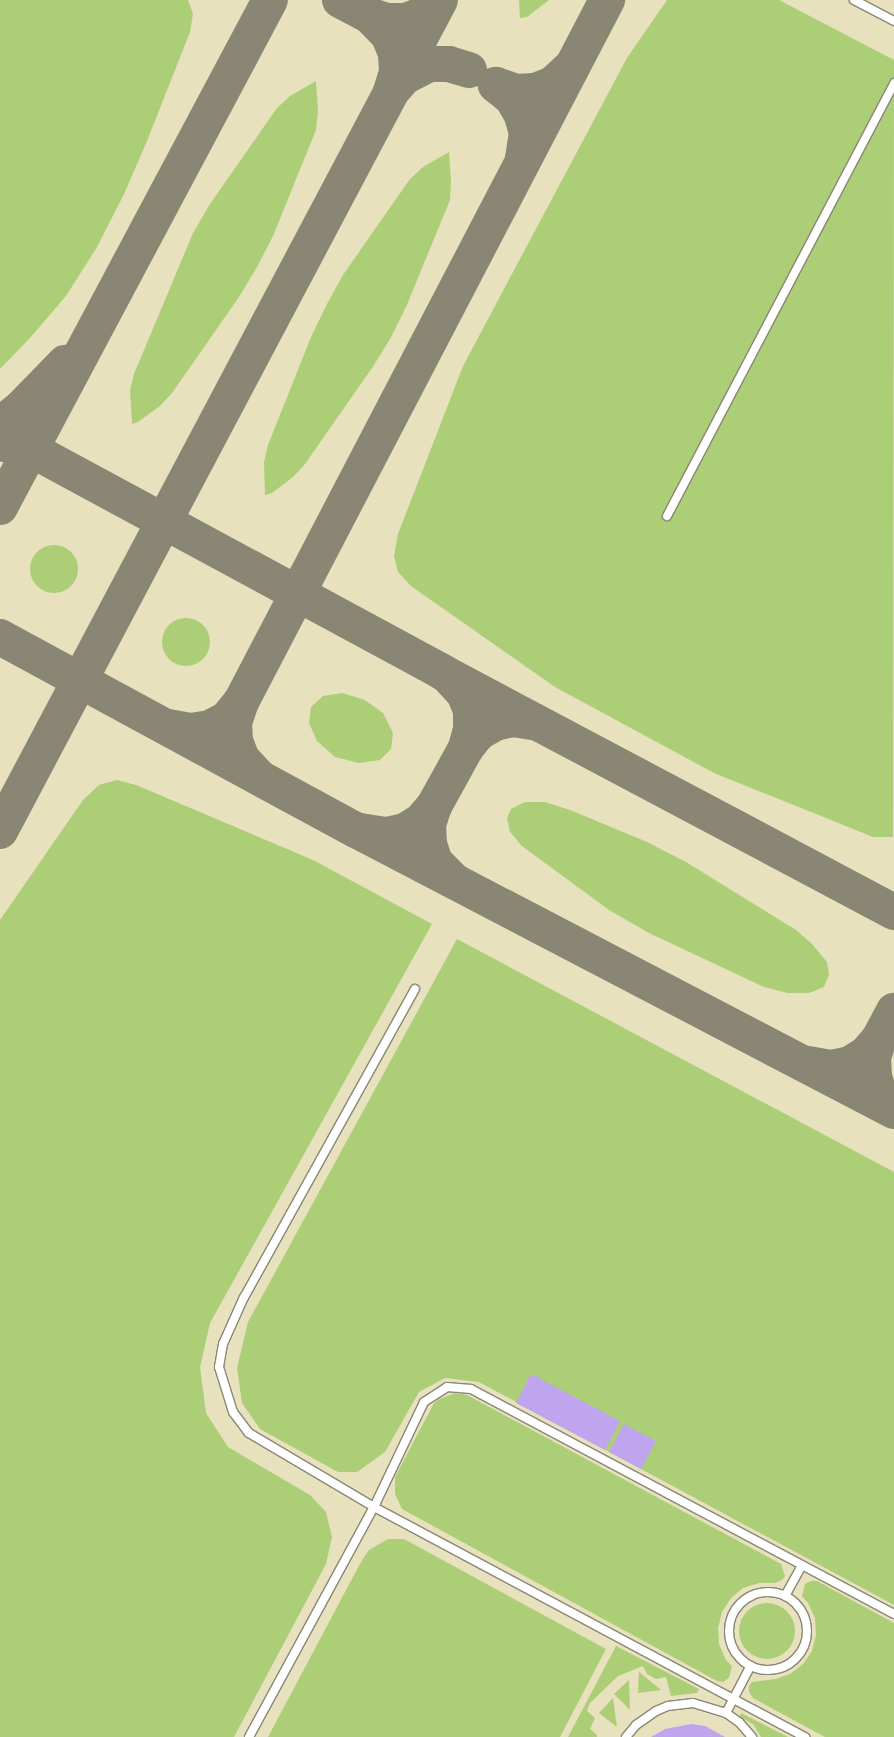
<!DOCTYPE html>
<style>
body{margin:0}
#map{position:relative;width:894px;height:1737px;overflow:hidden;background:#e7e1be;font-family:"Sorts Mill Goudy",serif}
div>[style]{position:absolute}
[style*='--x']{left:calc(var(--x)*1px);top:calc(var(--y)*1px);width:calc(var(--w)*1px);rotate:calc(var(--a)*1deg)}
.green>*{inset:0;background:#acce76}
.round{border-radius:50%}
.taxiway>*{height:36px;margin:-18px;padding:0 18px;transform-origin:18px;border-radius:18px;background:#898674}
.building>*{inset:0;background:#bfa5ee}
.roads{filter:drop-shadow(1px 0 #898674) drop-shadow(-1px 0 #898674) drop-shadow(0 1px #898674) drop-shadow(0 -1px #898674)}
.service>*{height:8px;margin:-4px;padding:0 4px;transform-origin:4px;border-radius:4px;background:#fff}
.service>.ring{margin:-4px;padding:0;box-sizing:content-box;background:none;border:8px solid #fff;border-radius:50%}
span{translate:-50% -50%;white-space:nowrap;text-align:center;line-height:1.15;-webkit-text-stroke:4px #f7f3e8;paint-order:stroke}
</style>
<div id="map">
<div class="green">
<i style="clip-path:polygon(0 0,188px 0,193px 14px,190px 32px,147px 141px,124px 194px,97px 247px,66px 296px,30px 338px,0 369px)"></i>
<i style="clip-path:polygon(519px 0,549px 0,527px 17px,520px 18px)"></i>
<i style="clip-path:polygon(667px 0,779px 0,894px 60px,893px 837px,873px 837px,714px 773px,555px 687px,411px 586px,398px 572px,394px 556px,398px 534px,463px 366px,627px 58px)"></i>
<i style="clip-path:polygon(316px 81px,318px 111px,316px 130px,273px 236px,257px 267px,239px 297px,172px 393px,160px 406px,138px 422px,132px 424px,130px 391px,134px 374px,193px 233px,210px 204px,277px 108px,290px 96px)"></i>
<i style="clip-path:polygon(449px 152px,451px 182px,450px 200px,406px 307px,390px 339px,372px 368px,305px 464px,293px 477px,272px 493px,265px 495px,264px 462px,268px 445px,311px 337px,327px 304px,343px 275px,410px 179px,423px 167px)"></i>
<i class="round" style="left:30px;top:545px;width:48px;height:48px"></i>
<i class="round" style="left:162px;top:618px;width:48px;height:48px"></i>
<i style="clip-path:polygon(342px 693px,365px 700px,383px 713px,393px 733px,391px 749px,380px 760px,359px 763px,335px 757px,317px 741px,309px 723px,311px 707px,323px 696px)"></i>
<i style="clip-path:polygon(117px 780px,136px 785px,313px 860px,432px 924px,210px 1323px,200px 1367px,206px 1413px,228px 1447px,310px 1495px,326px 1512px,332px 1537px,326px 1564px,234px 1737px,0 1737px,0 920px,83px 800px,99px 785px)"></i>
<i style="clip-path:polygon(525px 802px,545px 802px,570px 810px,647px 842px,686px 862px,796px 930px,812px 944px,827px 962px,829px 975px,824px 987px,809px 993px,788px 993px,764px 987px,649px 933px,609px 910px,522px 846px,510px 832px,507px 818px,511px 809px)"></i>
<i style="clip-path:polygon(457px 939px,894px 1172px,894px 1605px,479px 1382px,445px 1378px,419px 1392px,385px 1452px,357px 1472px,338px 1472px,260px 1429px,242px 1403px,237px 1368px,248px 1322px)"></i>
<i style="clip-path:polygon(456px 1393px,467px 1395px,781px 1564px,785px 1576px,782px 1580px,775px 1583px,759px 1583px,743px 1588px,731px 1598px,722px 1612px,718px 1628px,719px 1644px,726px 1660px,732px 1666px,729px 1678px,723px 1682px,717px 1681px,402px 1509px,395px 1494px,395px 1477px,434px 1403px,439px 1399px)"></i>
<i style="clip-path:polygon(388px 1539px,404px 1539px,606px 1649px,560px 1737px,268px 1737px,361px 1562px,369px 1550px)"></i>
<i style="clip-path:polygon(811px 1581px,817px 1581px,894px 1623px,894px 1737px,825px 1737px,753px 1698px,749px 1692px,749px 1686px,752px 1682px,775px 1679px,790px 1674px,803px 1664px,812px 1651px,816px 1635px,815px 1618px,808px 1603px,802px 1596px,805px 1584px)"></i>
<i class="round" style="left:739px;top:1603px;width:56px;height:56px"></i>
<i style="clip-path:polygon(616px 1646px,699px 1689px,697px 1693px,671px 1696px,666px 1677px,656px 1679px,647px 1674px,643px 1666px,618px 1676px,590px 1703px,587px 1711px,595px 1718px,590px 1729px,597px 1735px,597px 1737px,568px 1737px)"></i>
<i style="clip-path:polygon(639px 1672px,661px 1690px,638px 1693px)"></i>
<i style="clip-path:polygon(629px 1680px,630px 1710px,614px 1694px)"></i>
<i style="clip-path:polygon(613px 1698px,617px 1727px,599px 1713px)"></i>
<i style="clip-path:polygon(741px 1713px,788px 1737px,761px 1737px,753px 1724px,740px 1717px)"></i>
</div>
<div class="taxiway">
<i style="--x:340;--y:0;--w:58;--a:27.9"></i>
<i style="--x:439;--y:0;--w:21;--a:137"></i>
<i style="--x:424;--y:14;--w:19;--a:159"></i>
<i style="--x:406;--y:21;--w:19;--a:180"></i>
<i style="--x:387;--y:21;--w:19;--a:-162"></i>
<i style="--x:369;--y:15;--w:29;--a:46"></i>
<i style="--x:389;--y:36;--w:18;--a:68"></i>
<i style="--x:396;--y:53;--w:19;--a:87"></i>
<i style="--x:397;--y:72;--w:21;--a:107"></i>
<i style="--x:391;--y:92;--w:20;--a:-49"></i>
<i style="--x:404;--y:77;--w:29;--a:-27"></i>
<i style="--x:430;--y:64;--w:19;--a:0"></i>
<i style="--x:449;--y:64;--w:21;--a:17"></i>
<i style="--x:523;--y:158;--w:25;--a:-81"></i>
<i style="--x:527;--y:133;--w:19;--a:-106"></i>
<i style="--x:522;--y:115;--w:20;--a:-120"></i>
<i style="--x:512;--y:98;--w:21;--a:-141"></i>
<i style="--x:496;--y:85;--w:21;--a:19"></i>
<i style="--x:516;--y:92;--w:19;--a:-3"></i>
<i style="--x:535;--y:91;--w:19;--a:-21"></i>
<i style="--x:553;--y:84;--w:23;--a:-43"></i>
<i style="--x:0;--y:425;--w:28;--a:-39"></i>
<i style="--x:22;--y:407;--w:62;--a:-45.7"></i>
<i style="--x:0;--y:443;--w:33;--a:12"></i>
<i style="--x:32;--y:450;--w:466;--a:28.4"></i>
<i style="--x:442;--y:672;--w:512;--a:27.97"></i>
<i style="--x:0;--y:507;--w:574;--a:-61.96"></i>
<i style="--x:0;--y:637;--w:405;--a:28.5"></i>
<i style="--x:356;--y:830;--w:607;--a:27.58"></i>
<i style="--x:447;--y:675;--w:25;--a:47"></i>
<i style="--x:464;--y:693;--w:18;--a:68"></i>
<i style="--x:471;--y:710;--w:19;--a:90"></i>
<i style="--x:471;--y:729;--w:20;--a:105"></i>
<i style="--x:466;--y:748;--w:19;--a:-51"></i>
<i style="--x:478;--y:733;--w:20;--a:-30"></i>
<i style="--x:495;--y:723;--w:18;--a:-13"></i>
<i style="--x:513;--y:719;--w:24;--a:9"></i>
<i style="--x:241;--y:702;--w:792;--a:-62.46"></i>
<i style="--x:168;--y:727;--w:23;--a:10"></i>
<i style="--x:191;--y:731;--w:19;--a:-9"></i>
<i style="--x:210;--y:728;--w:19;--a:-28"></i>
<i style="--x:227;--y:719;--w:22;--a:-51"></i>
<i style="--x:241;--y:702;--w:21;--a:109"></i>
<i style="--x:234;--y:722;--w:19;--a:87"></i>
<i style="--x:235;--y:741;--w:19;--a:69"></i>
<i style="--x:242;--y:759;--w:23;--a:47"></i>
<i style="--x:434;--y:806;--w:66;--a:-61.1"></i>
<i style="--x:0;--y:831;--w:940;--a:-62.1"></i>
<i style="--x:360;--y:831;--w:26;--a:9"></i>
<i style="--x:386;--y:835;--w:19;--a:-12"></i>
<i style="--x:405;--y:831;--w:19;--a:-32"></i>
<i style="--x:421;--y:821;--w:20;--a:-49"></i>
<i style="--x:434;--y:806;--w:20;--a:108"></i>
<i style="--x:428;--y:825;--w:19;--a:87"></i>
<i style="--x:429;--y:844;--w:19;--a:72"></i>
<i style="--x:435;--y:862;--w:25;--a:45"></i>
<i style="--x:879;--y:1039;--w:32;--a:-62"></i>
<i style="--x:808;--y:1064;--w:23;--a:10"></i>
<i style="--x:831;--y:1068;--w:19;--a:-12"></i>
<i style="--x:850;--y:1064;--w:19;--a:-32"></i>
<i style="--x:866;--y:1054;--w:20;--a:-49"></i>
<i style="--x:879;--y:1039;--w:20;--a:108"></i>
<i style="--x:873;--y:1058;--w:19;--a:87"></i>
<i style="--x:874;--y:1077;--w:19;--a:72"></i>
<i style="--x:880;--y:1095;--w:21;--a:47"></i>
</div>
<div class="building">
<i style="clip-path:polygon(531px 1374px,620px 1421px,605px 1450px,516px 1403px)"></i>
<i style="clip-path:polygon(624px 1424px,656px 1441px,641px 1469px,609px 1452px)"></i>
<i style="clip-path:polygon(691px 1724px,705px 1726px,725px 1737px,651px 1737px,665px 1729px)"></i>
</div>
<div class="roads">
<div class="service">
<i style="--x:854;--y:0;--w:45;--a:27.7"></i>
<i style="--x:667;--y:516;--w:489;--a:-62.3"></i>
<i style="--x:415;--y:989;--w:352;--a:119"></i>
<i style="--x:244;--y:1297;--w:51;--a:114.1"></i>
<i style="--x:223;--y:1344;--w:23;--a:100"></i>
<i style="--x:219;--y:1367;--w:47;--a:72.7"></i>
<i style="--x:233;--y:1412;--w:26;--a:53"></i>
<i style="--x:249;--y:1433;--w:145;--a:30.6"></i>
<i style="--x:374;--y:1507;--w:489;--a:28.1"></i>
<i class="ring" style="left:729px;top:1592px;width:70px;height:70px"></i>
<i style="--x:785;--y:1596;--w:35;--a:-61"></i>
<i style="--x:726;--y:1713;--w:52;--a:-62.4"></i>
<i style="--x:249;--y:1737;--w:262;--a:-61.5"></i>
<i style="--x:374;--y:1507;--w:116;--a:-64.5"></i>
<i style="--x:424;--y:1402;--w:27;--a:-33"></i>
<i style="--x:447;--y:1387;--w:24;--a:5"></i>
<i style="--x:471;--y:1389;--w:479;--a:28"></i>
<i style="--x:626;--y:1737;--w:16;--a:-50"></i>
<i style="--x:636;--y:1725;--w:24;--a:-35"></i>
<i style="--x:656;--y:1711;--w:13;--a:-23"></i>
<i style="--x:668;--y:1706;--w:25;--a:-7"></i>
<i style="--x:693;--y:1703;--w:34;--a:17"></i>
<i style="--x:726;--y:1713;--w:16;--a:35"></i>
<i style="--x:739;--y:1722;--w:20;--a:49"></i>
</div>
</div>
</div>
